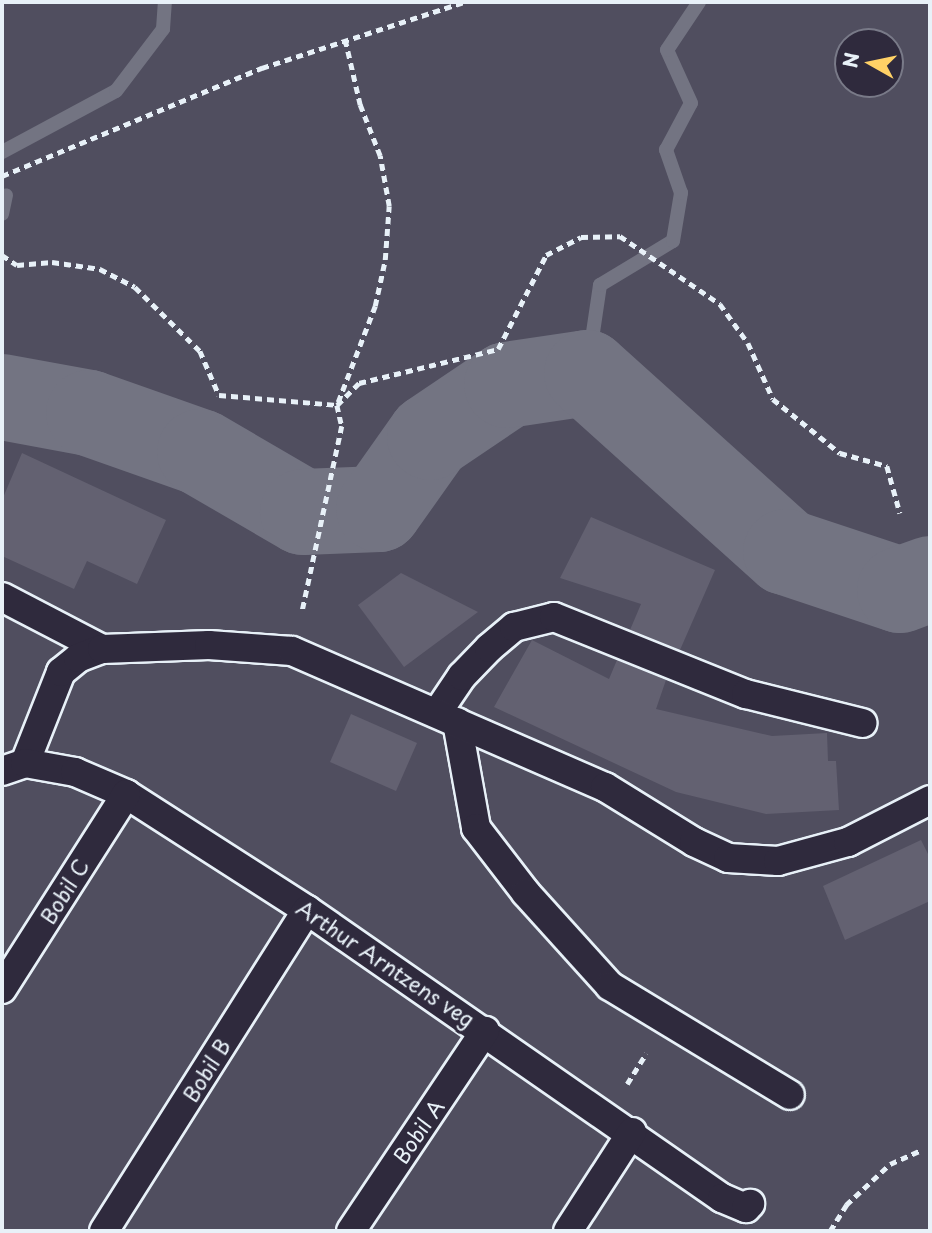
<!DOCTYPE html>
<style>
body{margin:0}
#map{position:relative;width:932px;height:1233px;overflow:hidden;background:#3a3648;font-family:"Playpen Sans",sans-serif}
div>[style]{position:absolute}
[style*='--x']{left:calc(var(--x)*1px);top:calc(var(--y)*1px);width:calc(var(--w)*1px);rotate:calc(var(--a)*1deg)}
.green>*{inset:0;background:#504e5f}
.stream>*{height:14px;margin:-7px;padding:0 7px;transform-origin:7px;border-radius:7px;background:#737482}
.river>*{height:86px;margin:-43px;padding:0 43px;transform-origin:43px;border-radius:43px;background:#737482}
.building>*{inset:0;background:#636171}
.path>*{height:4.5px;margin-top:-2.25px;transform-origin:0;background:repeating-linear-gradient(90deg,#e8f1f8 0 7px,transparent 0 12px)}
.roads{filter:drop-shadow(2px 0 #e8f1f8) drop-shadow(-2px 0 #e8f1f8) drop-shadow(0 2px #e8f1f8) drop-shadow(0 -2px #e8f1f8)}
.lane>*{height:28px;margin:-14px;padding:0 14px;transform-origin:14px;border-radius:14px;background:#2f2a3d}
span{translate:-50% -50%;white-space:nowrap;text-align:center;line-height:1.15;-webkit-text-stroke:6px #2f2a3d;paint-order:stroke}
.street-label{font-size:21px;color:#e8f1f8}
.frame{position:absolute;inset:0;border:4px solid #e8f1f8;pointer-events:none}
.north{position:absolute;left:834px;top:28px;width:70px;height:70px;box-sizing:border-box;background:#2f2a3d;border:2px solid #797a88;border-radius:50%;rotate:279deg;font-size:19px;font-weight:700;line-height:28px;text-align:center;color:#e8f1f8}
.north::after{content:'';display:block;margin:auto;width:24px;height:32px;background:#ffd166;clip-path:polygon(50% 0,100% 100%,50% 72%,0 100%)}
</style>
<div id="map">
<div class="green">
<i style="clip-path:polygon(evenodd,2px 2px,930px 2px,930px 1231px,2px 1231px,2px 422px,212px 494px,225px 429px,112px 391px,2px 363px,2px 2px,848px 42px,890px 42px,890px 84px,848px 84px,848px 42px)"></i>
</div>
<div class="stream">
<i style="--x:2;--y:152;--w:129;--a:-28.2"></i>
<i style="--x:116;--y:91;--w:78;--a:-52.8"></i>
<i style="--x:163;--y:29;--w:27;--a:-86"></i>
<i style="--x:2;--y:214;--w:19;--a:-78"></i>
<i style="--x:587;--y:373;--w:89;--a:-81.6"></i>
<i style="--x:600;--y:285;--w:85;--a:-31.1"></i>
<i style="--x:673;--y:241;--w:49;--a:-80.5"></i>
<i style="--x:681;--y:193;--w:46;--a:-109.2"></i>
<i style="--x:666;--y:150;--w:53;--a:-62"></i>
<i style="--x:691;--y:103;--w:58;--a:-114.4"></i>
<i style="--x:667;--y:50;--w:58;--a:-56.3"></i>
</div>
<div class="river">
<i style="--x:2;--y:397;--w:88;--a:10.4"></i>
<i style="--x:89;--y:413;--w:118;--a:19.4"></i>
<i style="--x:200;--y:452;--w:119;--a:30.2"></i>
<i style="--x:303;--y:512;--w:76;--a:-2.3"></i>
<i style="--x:379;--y:509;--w:88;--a:-54.7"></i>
<i style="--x:430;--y:437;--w:93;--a:-34"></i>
<i style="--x:507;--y:385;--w:81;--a:-8.5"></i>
<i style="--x:587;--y:373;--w:268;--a:42"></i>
<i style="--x:786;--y:552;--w:120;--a:18.4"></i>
<i style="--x:900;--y:590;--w:32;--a:-20"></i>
</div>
<div class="building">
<i style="clip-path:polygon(22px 453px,166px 520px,137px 584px,87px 561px,74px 589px,2px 556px,2px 500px)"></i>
<i style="clip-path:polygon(591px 517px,715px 570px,680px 650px,630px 630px,641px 604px,560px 578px)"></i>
<i style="clip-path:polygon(401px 573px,478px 612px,404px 667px,358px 605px)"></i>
<i style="clip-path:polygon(532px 640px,609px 679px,617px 660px,666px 680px,656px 709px,772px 736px,827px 733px,828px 761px,836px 761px,839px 810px,766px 814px,676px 792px,494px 707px)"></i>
<i style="clip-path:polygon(351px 714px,417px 743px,396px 791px,330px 762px)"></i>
<i style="clip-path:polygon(921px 840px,930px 858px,930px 901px,845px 940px,823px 886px)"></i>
</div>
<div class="path">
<i style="--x:2;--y:176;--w:282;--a:-22.6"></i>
<i style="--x:262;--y:68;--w:213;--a:-18.1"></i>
<i style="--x:2;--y:255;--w:18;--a:34"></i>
<i style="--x:17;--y:265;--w:35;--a:-5"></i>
<i style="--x:52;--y:262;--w:49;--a:8.3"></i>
<i style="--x:100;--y:269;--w:39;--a:27"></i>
<i style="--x:135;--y:287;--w:91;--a:44.6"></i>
<i style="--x:200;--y:351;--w:48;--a:66.6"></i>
<i style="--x:219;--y:395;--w:118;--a:4.8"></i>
<i style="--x:337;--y:405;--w:22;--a:77"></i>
<i style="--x:342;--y:426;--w:191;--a:102.1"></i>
<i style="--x:338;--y:402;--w:103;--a:-68.9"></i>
<i style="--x:375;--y:306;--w:47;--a:-77.7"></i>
<i style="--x:385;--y:260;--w:54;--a:-85.8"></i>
<i style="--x:389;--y:206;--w:51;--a:-100.2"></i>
<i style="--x:380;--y:156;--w:55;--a:-111.4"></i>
<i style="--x:360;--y:105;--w:67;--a:-103"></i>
<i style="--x:337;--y:405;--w:31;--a:-45"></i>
<i style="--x:359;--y:383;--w:143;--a:-13.7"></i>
<i style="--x:498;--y:349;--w:106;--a:-62.9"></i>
<i style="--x:546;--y:255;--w:39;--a:-27"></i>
<i style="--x:581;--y:237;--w:39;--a:-1"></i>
<i style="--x:620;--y:236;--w:121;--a:34.2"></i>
<i style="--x:720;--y:304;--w:48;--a:54.3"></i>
<i style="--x:748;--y:343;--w:61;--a:65.9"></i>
<i style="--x:773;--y:399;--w:86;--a:38.9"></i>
<i style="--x:840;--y:453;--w:49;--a:15.5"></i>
<i style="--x:887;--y:466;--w:49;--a:74.5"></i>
<i style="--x:627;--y:1084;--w:36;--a:-58"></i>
<i style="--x:830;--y:1231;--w:31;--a:-58"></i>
<i style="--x:846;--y:1205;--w:60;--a:-43"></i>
<i style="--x:890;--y:1164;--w:34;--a:-24"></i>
</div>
<div class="roads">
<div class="lane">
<i style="--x:2;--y:597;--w:113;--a:27.5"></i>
<i style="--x:437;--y:713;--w:45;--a:-56"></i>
<i style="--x:462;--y:676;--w:39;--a:-46"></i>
<i style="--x:489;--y:648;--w:33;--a:-40"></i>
<i style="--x:514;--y:627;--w:41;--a:-14"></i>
<i style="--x:554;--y:617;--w:207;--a:21.9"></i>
<i style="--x:746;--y:694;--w:120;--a:14"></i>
<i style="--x:457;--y:722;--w:108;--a:79.8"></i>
<i style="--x:476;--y:828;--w:82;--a:52.4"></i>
<i style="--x:526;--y:893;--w:125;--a:47.9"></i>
<i style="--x:610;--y:986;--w:210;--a:31.2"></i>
<i style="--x:25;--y:763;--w:98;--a:-68.4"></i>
<i style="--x:61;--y:672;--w:22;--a:-39"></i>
<i style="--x:78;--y:658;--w:26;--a:-21"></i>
<i style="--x:102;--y:649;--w:107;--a:-2.1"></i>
<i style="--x:209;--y:645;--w:83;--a:4.1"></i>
<i style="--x:292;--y:651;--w:341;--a:23.5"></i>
<i style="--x:605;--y:787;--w:105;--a:31.7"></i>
<i style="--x:694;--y:842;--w:38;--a:25"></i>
<i style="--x:728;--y:858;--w:50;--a:3.4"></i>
<i style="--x:778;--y:861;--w:73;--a:-15.2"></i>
<i style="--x:848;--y:842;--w:92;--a:-27.1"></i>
<i style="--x:2;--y:771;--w:24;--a:-19"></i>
<i style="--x:25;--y:763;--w:51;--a:10.2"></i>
<i style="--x:75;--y:772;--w:56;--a:23.3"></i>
<i style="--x:126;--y:794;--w:215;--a:32.7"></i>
<i style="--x:307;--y:910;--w:505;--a:34.76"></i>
<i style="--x:722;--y:1198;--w:26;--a:23"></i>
<i style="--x:746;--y:1208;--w:6;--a:-45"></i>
<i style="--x:2;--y:989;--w:231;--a:-57.5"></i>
<i style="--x:104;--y:1231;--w:380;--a:-57.7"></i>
<i style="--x:351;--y:1231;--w:241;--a:-56.2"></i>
<i style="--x:568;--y:1231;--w:118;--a:-57.1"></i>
</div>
</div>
<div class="street-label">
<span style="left:64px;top:891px;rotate:-58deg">Bobil C</span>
<span style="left:386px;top:963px;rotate:34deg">Arthur Arntzens veg</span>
<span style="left:206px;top:1070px;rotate:-58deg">Bobil B</span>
<span style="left:418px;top:1131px;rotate:-56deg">Bobil A</span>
</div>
<div class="frame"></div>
<div class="north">N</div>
</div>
